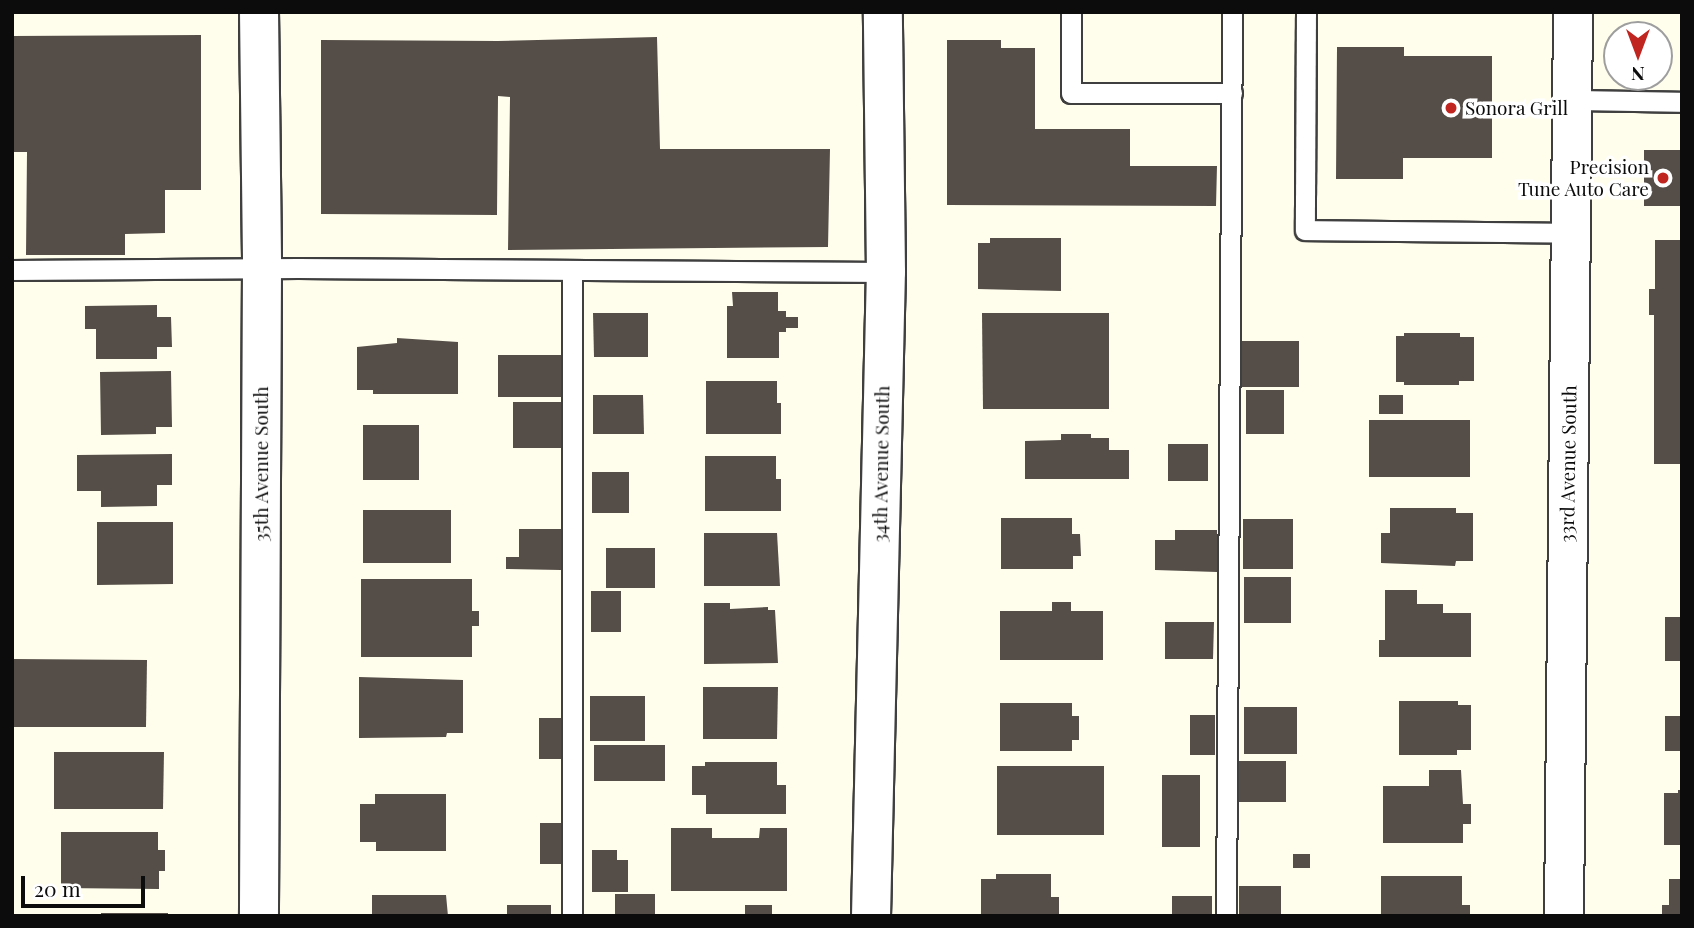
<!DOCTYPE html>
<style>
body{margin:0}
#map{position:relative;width:1694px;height:928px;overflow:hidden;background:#fffdec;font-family:"Playfair Display",serif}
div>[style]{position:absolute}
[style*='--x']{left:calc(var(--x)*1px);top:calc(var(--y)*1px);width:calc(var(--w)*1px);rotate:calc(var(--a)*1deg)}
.building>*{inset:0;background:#554e48}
.roads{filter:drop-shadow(2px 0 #3f3f3f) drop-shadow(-2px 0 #3f3f3f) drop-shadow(0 2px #3f3f3f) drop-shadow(0 -2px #3f3f3f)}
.service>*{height:19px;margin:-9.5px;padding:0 9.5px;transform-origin:9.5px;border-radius:9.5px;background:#fff}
.minor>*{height:38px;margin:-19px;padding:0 19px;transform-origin:19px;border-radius:19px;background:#fff}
.dots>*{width:19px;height:19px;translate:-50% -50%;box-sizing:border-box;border:4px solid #fff;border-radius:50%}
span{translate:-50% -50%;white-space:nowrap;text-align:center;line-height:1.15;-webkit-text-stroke:7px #fff;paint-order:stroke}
.poi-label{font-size:19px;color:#0c0c0c}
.left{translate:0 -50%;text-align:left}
.right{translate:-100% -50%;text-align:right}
.street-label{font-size:19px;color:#0c0c0c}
.frame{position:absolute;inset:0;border:14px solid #0c0c0c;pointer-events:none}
.north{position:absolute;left:1603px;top:21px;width:70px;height:70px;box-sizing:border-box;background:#fff;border:2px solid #9e9e9e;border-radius:50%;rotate:180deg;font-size:19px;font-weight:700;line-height:28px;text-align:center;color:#0c0c0c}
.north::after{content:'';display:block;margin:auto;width:24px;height:32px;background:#c02520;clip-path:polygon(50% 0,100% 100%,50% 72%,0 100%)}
.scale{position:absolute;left:21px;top:876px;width:124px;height:32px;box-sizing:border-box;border:4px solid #0c0c0c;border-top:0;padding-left:9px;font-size:21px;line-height:24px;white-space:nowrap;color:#0c0c0c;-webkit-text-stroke:5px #fff;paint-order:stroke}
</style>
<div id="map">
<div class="building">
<i style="clip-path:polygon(201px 35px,201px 190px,165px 190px,165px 233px,125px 234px,125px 255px,26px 255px,27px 152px,12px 152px,12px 36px)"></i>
<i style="clip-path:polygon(657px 37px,660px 149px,830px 149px,828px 247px,508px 250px,510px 97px,498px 96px,497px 215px,321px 214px,321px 40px,498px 41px)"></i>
<i style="clip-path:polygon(947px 40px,1001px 40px,1001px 48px,1035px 48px,1035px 129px,1130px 129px,1130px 166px,1217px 166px,1216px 206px,947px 205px)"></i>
<i style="clip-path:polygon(1337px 47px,1404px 47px,1404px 56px,1492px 56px,1492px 158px,1403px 158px,1403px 179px,1336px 179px)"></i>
<i style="clip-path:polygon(1644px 150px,1682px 150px,1682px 206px,1644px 206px)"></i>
<i style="clip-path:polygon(990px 238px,1061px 238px,1061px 291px,978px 289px,978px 243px,990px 243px)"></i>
<i style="clip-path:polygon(1655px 240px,1682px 240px,1682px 464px,1654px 464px,1654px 315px,1649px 315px,1649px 289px,1655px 289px)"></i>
<i style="clip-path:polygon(732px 292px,778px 292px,778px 311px,786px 311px,786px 317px,798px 317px,798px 328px,786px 328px,786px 332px,779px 332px,779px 358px,727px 358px,727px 306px,733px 306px)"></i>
<i style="clip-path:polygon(157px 305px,157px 317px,171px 317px,172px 347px,157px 347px,157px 359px,96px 359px,96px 329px,85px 329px,85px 306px)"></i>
<i style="clip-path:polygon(593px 313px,648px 313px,648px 357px,594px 357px)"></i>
<i style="clip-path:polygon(982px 313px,1109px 313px,1109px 409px,983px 409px)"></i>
<i style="clip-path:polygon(1404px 333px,1460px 333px,1460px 337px,1474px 337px,1474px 381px,1459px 381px,1459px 385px,1404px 385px,1404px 382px,1396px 382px,1396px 336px,1404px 336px)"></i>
<i style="clip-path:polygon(397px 338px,458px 342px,458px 394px,373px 394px,373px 390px,357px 390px,357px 347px,397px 343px)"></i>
<i style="clip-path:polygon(1241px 341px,1299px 341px,1299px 387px,1241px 387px)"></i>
<i style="clip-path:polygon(498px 355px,561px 355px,561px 397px,498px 397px)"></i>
<i style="clip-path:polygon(171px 371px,172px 427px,156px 427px,156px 434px,101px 435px,100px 372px)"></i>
<i style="clip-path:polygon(706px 381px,777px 381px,777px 403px,781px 403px,781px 434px,706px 434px)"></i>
<i style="clip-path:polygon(1246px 390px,1284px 390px,1284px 434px,1246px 434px)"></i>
<i style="clip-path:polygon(593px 395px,643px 395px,644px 434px,593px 434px)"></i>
<i style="clip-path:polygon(1379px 395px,1403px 395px,1403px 414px,1379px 414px)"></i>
<i style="clip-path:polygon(513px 402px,561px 402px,561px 448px,513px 448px)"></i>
<i style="clip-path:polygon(1369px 420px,1470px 420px,1470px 477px,1369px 477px)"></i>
<i style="clip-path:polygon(363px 425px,419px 425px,419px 480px,363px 480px)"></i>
<i style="clip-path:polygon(1061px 434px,1091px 434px,1091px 438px,1109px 438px,1109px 450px,1129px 450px,1129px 479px,1025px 479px,1025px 441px,1061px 440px)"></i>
<i style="clip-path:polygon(1168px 444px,1208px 444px,1208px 481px,1168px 481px)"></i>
<i style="clip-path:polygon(172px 454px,172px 485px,157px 485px,157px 506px,101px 507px,101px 491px,77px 491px,77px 455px)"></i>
<i style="clip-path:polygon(705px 456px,776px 456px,776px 479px,781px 479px,781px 511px,705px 511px)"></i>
<i style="clip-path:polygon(592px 472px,629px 472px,629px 513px,592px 513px)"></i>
<i style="clip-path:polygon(1390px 508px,1456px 508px,1456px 513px,1473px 513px,1473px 561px,1456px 561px,1455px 566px,1381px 563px,1381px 533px,1390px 533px)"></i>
<i style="clip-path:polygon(363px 510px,451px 510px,451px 563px,363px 563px)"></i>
<i style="clip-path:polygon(1001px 518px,1072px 518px,1072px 534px,1080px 534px,1081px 556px,1073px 556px,1073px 569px,1001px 569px)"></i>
<i style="clip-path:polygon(1243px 519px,1293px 519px,1293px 569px,1243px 569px)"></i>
<i style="clip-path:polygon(97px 522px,173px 522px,173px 584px,97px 585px)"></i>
<i style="clip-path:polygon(519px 529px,561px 529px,561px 570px,506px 569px,506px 557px,519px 557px)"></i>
<i style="clip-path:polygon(1175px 530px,1217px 530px,1217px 572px,1155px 570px,1155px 540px,1175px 540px)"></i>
<i style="clip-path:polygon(704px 533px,777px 533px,780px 586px,704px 586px)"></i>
<i style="clip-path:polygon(606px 548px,655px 548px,655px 588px,606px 588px)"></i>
<i style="clip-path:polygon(1244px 577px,1291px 577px,1291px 623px,1244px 623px)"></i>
<i style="clip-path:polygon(361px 579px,472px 579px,472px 611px,479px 611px,479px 626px,472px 626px,472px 657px,361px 657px)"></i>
<i style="clip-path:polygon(1385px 590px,1417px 590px,1417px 604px,1443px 604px,1443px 613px,1471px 613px,1471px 657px,1379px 657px,1379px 640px,1385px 640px)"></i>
<i style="clip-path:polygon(591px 591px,621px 591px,621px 632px,591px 632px)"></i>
<i style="clip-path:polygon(1052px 602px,1071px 602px,1071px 611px,1103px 611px,1103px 660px,1000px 660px,1000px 611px,1052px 611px)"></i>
<i style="clip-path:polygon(704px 603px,730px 603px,730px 609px,768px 607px,768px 610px,775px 610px,778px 663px,704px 664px)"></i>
<i style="clip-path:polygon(1665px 617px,1682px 617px,1682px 661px,1665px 661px)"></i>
<i style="clip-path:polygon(1165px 622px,1214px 622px,1213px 659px,1165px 659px)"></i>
<i style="clip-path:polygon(12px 659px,147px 660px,146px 727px,12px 727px)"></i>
<i style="clip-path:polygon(359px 677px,463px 680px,463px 733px,447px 733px,446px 737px,359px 738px)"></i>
<i style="clip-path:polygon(703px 687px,778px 687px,777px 739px,703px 739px)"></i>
<i style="clip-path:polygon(590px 696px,645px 696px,645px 741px,590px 741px)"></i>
<i style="clip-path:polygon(1399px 701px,1458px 701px,1458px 705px,1471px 705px,1471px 750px,1457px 750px,1457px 755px,1399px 755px)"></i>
<i style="clip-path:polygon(1000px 703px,1072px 703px,1072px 716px,1079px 716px,1079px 740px,1072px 740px,1072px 751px,1000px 751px)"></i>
<i style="clip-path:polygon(1244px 707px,1297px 707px,1297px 754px,1244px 754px)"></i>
<i style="clip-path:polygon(1190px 715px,1215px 715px,1215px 755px,1190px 755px)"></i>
<i style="clip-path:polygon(1665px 716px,1682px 716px,1682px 751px,1665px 751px)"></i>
<i style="clip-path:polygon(539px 718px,562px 718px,562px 759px,539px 759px)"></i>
<i style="clip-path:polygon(594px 745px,665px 745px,665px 781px,594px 781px)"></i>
<i style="clip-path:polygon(54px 752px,164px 752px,163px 809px,54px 809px)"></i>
<i style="clip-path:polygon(1239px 761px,1286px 761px,1286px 802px,1239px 802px)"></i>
<i style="clip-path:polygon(705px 762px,777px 762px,777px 785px,786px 785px,786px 814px,706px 814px,706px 795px,692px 795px,692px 766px,705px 766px)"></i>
<i style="clip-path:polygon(997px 766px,1104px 766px,1104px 835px,997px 835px)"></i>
<i style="clip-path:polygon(1429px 770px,1461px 770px,1463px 804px,1471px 804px,1471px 824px,1463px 824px,1463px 843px,1383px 843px,1383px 786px,1429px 786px)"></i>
<i style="clip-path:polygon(1162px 775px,1200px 775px,1200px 847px,1162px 847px)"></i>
<i style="clip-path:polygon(1678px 790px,1682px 790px,1682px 845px,1664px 845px,1664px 793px,1678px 793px)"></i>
<i style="clip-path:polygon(375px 794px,446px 794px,446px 851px,376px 851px,376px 842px,360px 842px,360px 804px,375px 804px)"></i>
<i style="clip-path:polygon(540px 823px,565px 823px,565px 864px,540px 864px)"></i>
<i style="clip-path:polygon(671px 828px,712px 828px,712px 838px,759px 838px,760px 828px,787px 828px,787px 891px,671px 891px)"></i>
<i style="clip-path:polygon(61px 832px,158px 832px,158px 850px,165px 850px,165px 871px,159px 871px,159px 889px,61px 888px)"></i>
<i style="clip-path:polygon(592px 850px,617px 850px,617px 860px,628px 860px,628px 892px,592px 892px)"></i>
<i style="clip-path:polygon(1293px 854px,1310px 854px,1310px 868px,1293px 868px)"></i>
<i style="clip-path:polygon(996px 874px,1051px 874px,1051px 897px,1059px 897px,1059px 916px,981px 916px,981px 879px,996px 879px)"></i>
<i style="clip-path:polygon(1381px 876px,1462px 876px,1462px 905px,1470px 905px,1470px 916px,1381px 916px)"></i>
<i style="clip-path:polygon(1669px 879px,1682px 879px,1682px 916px,1662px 916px,1662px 905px,1669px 905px)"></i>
<i style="clip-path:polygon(1239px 886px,1281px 886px,1281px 916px,1239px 916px)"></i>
<i style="clip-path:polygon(615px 894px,655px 894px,655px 916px,615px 916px)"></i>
<i style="clip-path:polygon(372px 895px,446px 895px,448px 916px,372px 916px)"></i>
<i style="clip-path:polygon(1172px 896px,1212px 896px,1212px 916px,1172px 916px)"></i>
<i style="clip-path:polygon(507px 905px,551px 905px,551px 916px,507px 916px)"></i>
<i style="clip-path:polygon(745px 905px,772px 905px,772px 916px,745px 916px)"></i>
<i style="clip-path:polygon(101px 913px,168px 913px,168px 916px,101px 916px)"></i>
</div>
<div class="roads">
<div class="service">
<i style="--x:1071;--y:12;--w:81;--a:90"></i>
<i style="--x:1071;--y:93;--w:161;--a:0"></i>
<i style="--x:1306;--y:12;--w:218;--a:90.3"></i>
<i style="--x:1305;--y:230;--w:265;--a:0.6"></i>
<i style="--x:1572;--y:100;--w:110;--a:1"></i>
<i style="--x:12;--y:270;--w:286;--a:-0.4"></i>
<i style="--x:298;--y:268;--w:588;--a:0.39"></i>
<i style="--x:572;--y:271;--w:645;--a:90"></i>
<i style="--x:1226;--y:916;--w:904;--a:-89.62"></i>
</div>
<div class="minor">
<i style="--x:259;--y:12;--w:258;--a:89.3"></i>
<i style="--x:262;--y:270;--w:646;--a:90.27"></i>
<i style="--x:871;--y:916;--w:644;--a:-88.67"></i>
<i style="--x:886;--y:272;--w:260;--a:-90.7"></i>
<i style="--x:1564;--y:916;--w:904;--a:-89.43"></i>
</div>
</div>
<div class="dots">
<i style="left:1451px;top:108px;background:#c02520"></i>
<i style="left:1663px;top:178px;background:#c02520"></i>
</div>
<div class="poi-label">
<span class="left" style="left:1465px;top:108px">Sonora Grill</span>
<span class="right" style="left:1649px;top:178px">Precision<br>Tune Auto Care</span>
</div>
<div class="street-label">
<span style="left:261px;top:464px;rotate:-90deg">35th Avenue South</span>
<span style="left:881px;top:464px;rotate:-89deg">34th Avenue South</span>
<span style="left:1568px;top:464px;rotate:-89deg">33rd Avenue South</span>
</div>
<div class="frame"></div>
<div class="north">N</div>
<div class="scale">20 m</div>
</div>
